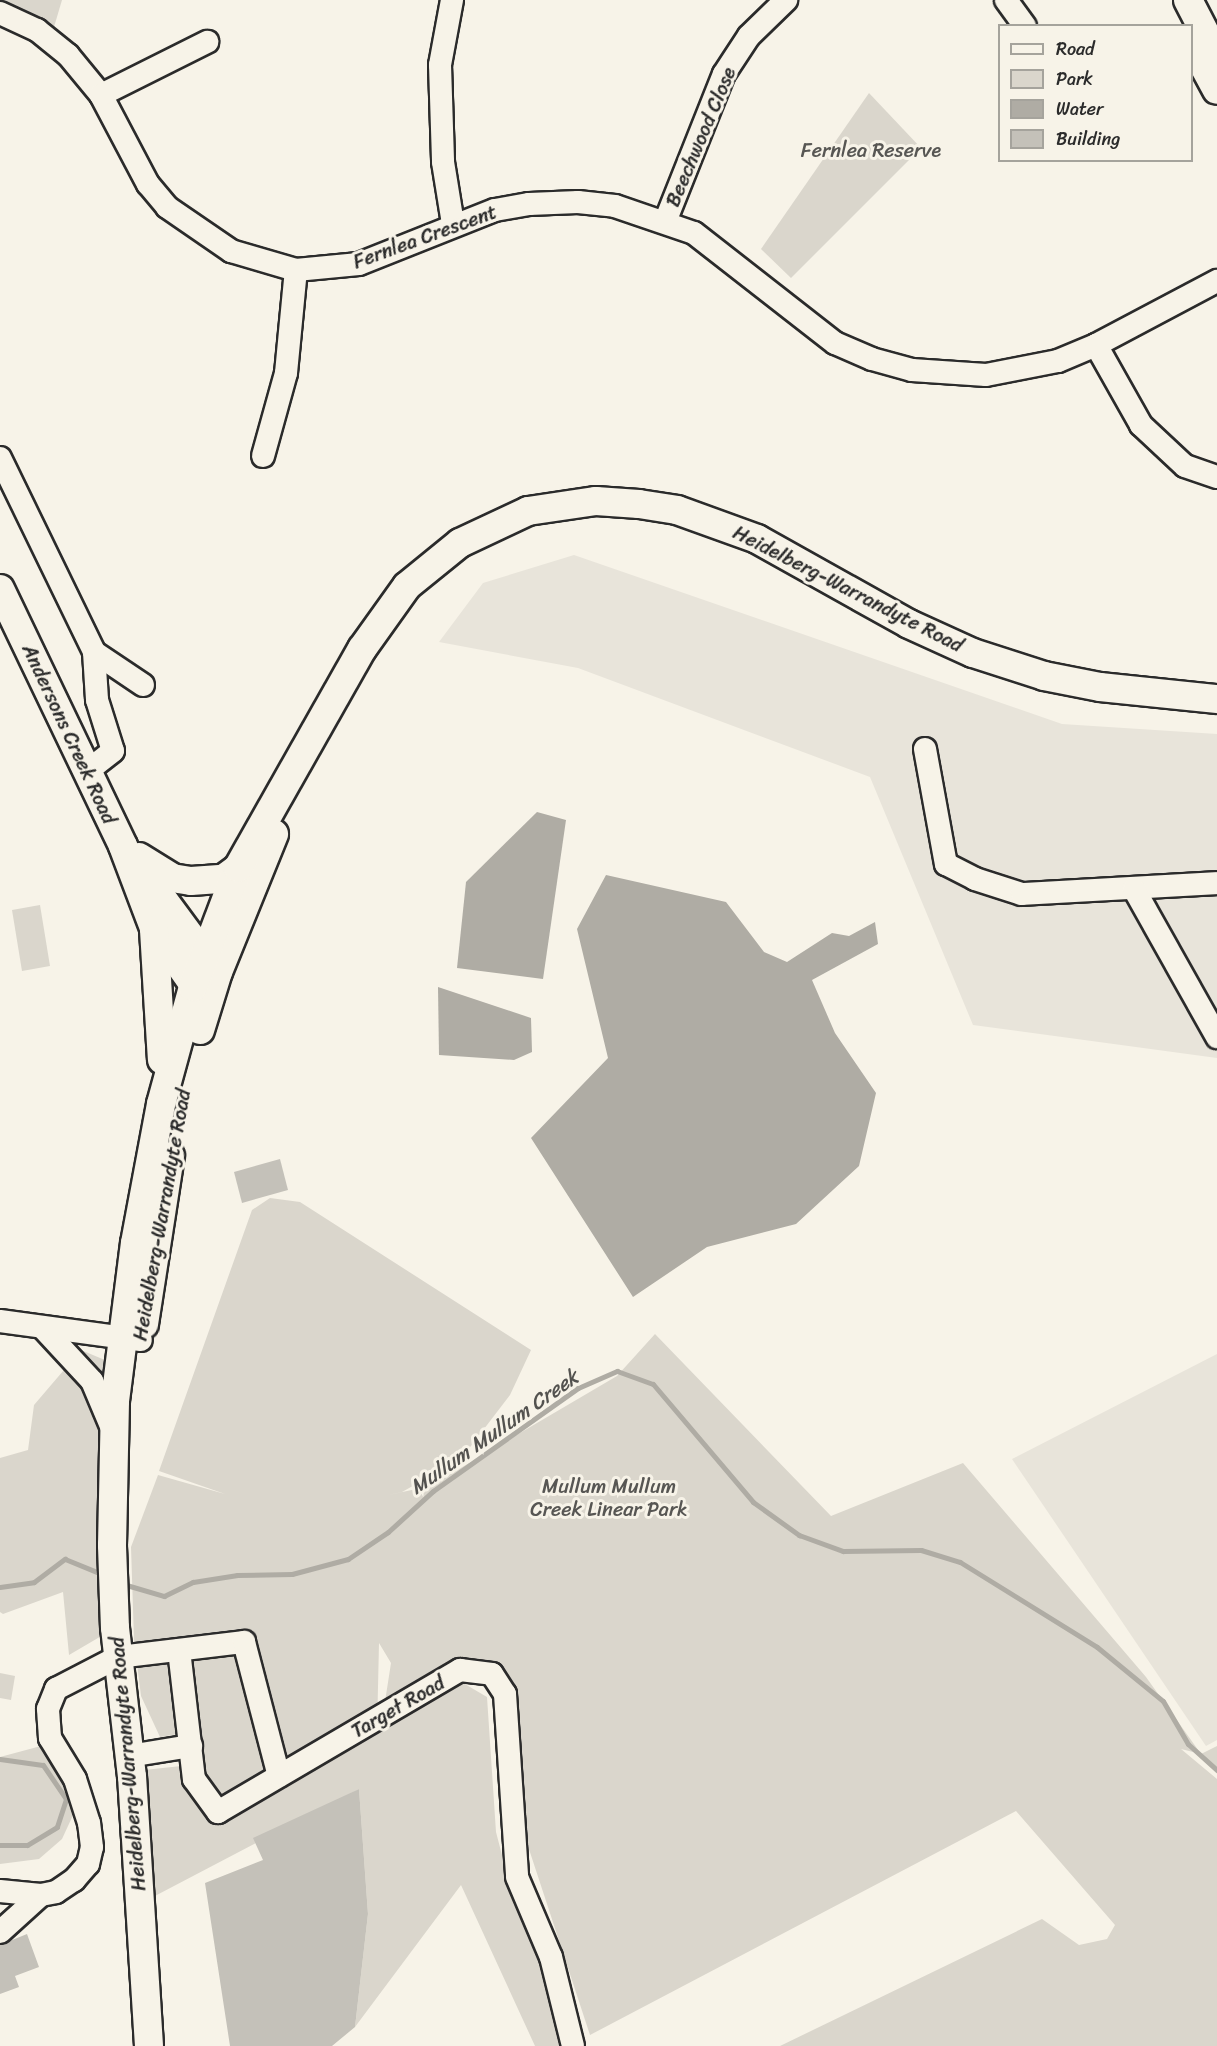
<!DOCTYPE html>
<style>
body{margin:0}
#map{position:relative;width:1217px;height:2046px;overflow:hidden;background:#f7f3e8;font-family:Sriracha,sans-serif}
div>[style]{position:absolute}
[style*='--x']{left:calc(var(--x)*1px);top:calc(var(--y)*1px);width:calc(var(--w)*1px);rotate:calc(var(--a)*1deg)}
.built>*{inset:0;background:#e8e4da}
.green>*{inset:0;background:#dad6cc}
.water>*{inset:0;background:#afaca4}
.stream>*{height:5px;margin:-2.5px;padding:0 2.5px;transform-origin:2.5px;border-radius:2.5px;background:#afaca4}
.building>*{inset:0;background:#c4c1b9}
.roads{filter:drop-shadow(2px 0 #2b2b2b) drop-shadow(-2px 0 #2b2b2b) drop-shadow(0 2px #2b2b2b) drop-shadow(0 -2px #2b2b2b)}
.minor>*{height:22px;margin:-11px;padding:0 11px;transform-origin:11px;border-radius:11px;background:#f7f3e8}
.major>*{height:28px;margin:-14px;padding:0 14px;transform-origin:14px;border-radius:14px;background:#f7f3e8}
span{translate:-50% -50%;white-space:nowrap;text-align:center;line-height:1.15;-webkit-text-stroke:6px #f7f3e8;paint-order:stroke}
.street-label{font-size:20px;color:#2b2b2b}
.park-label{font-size:20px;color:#575653}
.water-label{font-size:21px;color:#53524f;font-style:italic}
.legend{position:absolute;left:998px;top:24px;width:195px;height:138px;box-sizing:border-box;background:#f7f3e8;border:2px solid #a5a39c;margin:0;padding:8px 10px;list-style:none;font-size:18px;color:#2b2b2b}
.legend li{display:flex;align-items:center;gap:12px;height:30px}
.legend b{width:30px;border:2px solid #a5a39c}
</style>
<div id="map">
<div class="built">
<i style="clip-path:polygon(574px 555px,1062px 724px,1217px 734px,1217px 1058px,973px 1025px,870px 777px,578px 668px,439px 642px,483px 583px)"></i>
<i style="clip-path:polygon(1217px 1354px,1217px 1740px,1206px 1746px,1012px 1459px)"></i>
</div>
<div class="green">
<i style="clip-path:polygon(0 0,62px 0,54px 27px)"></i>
<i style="clip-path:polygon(869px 93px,921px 148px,791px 278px,761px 249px)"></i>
<i style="clip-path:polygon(40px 905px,50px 966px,22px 971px,12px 910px)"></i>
<i style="clip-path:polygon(270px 1198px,300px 1202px,531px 1350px,510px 1395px,461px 1459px,402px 1492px,384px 1496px,430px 1486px,617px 1376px,655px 1334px,831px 1516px,963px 1463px,1146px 1677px,1201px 1754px,1217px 1746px,1217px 1767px,1201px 1754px,1181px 1749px,1217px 1779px,1217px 2046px,780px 2046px,1042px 1919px,1079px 1945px,1107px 1939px,1115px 1925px,1016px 1811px,590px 2035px,525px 1837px,516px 1690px,500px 1671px,461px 1664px,384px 1708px,391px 1663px,379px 1643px,377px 1731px,458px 1680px,487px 1697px,496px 1832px,510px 1886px,555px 2003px,564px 2046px,535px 2046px,461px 1885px,355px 2027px,368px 1914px,359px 1789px,153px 1897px,144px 1770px,200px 1764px,197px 1731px,160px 1737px,141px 1696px,134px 1640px,131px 1547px,158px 1475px,225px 1494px,159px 1471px,252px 1210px)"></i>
<i style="clip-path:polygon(81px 1350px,112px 1363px,115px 1628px,69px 1655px,63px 1592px,3px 1614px,0 1612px,0 1458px,28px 1450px,34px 1405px)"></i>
<i style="clip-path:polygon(0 1673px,15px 1676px,11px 1700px,0 1698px)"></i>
<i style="clip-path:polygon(41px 1746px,65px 1785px,74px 1813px,62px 1839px,39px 1859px,0 1864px,0 1757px)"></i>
</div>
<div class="water">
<i style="clip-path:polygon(537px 812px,566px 820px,543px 979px,457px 968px,466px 882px)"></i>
<i style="clip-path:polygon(606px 875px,726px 902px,764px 952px,787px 962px,832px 933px,849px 936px,875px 922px,878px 944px,812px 980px,835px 1033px,876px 1093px,859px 1166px,796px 1224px,707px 1247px,633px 1297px,531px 1138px,608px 1058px,577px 929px)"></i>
<i style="clip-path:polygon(438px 987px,531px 1018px,532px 1052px,514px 1060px,439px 1055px)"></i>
</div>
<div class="stream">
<i style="--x:123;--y:1584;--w:43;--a:16.3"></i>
<i style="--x:164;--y:1596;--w:32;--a:-26"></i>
<i style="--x:193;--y:1582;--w:45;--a:-9"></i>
<i style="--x:237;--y:1575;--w:55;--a:-1"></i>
<i style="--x:292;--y:1574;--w:58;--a:-15"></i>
<i style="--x:348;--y:1559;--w:48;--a:-34"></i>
<i style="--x:388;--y:1532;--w:61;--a:-42.3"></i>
<i style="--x:433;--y:1491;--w:178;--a:-35.4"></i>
<i style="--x:578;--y:1388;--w:43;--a:-23.6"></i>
<i style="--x:617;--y:1371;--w:38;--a:20"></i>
<i style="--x:653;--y:1384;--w:155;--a:49.7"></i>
<i style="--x:753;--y:1502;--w:57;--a:35.7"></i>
<i style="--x:799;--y:1535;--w:47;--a:20"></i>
<i style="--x:843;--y:1551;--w:78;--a:-0.7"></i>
<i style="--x:921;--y:1550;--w:41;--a:17.1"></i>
<i style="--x:960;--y:1562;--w:161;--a:31.8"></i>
<i style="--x:1097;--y:1647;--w:85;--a:39.3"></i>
<i style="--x:1163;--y:1701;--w:50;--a:59.8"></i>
<i style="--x:1188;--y:1744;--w:39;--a:42"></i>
<i style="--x:0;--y:1587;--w:34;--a:-8"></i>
<i style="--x:34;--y:1582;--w:39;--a:-37"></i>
<i style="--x:65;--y:1559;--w:42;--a:22.3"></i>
<i style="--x:0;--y:1759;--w:43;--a:7.9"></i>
<i style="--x:43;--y:1765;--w:41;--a:55.9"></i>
<i style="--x:66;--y:1799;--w:29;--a:108"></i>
<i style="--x:57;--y:1827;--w:35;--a:149"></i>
<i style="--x:27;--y:1845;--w:27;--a:180"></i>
</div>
<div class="building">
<i style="clip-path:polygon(280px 1159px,288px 1190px,242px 1203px,234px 1172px)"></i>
<i style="clip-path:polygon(359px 1789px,368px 1914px,355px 2027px,332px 2046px,230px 2046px,205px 1883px,263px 1860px,253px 1838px)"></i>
<i style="clip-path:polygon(27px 1934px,39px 1967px,15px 1976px,19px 1987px,0 1994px,0 1945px)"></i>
</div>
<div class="roads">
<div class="minor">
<i style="--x:452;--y:0;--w:66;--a:100.5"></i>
<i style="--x:440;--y:65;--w:97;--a:88.2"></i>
<i style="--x:443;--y:162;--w:63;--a:80.8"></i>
<i style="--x:1006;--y:0;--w:32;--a:54"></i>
<i style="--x:0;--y:13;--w:41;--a:24.7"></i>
<i style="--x:37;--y:30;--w:40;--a:39"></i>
<i style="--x:68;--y:55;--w:52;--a:50.5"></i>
<i style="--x:101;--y:95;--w:101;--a:62.2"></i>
<i style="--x:148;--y:184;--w:30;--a:50"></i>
<i style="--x:167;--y:207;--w:78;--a:34.5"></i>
<i style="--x:231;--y:251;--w:68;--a:16.3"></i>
<i style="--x:296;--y:270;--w:63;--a:-5.4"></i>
<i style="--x:359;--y:264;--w:146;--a:-21.7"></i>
<i style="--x:495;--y:210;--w:35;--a:-10"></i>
<i style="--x:529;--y:204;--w:49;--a:-2.3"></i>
<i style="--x:578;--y:202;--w:37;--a:6"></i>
<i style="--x:615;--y:206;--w:83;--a:18.9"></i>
<i style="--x:694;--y:233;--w:179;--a:38"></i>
<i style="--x:835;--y:343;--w:40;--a:23.4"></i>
<i style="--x:872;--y:359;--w:41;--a:15.4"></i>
<i style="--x:912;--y:370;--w:74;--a:3.9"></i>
<i style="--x:986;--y:375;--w:73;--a:-11"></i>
<i style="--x:1058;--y:361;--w:41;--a:-22.8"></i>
<i style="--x:1096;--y:345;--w:137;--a:-27.9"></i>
<i style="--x:101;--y:95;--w:119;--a:-26.6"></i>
<i style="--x:665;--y:222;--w:159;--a:-68.3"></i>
<i style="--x:724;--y:74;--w:45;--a:-56.7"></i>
<i style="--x:749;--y:36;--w:52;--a:-44.2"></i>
<i style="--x:1096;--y:345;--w:92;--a:60.6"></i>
<i style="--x:1141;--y:425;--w:60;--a:43"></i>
<i style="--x:1185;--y:466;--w:34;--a:19"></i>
<i style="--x:263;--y:456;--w:86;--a:-74.5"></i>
<i style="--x:286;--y:373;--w:103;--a:-84.5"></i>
<i style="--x:0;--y:458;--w:216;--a:64.1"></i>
<i style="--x:94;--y:652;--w:48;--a:86.4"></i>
<i style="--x:97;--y:700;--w:53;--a:72.6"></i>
<i style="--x:113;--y:751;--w:33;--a:142"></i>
<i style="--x:94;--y:652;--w:59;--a:34"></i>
<i style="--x:925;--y:749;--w:117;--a:79.7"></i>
<i style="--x:946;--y:864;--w:33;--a:27"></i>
<i style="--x:975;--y:879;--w:49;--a:17.7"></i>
<i style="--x:1022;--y:894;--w:195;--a:-3.2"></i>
<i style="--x:1134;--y:889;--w:170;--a:60.7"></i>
<i style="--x:0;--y:1321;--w:142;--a:7.7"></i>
<i style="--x:42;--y:1327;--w:74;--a:47.2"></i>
<i style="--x:92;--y:1381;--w:54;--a:67.2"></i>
<i style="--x:179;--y:1650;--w:130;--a:83.4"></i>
<i style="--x:194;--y:1779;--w:41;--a:54"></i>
<i style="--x:218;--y:1812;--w:281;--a:-30.4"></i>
<i style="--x:460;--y:1670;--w:32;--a:7"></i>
<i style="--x:492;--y:1674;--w:24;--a:57"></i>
<i style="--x:505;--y:1694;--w:183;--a:86.2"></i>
<i style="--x:517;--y:1877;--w:87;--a:67"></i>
<i style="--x:551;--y:1957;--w:92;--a:76.1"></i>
<i style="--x:129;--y:1756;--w:63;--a:-9.2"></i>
<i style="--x:0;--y:1891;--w:41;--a:5.6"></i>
<i style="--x:41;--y:1895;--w:15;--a:-11"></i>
<i style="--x:56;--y:1892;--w:22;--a:-34"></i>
<i style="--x:74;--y:1880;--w:21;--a:-49"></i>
<i style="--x:88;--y:1864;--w:17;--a:-77"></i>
<i style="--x:92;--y:1847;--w:24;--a:-97"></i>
<i style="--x:89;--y:1823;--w:46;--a:-107.7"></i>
<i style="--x:75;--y:1779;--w:48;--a:-121.4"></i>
<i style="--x:50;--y:1738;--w:29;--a:-94"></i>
<i style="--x:48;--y:1709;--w:22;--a:-68"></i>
<i style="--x:56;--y:1689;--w:70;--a:-27.3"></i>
<i style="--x:118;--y:1657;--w:127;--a:-6.8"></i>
<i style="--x:244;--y:1642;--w:138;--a:75.4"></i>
<i style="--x:0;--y:1932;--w:55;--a:-42.1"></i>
</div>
<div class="major">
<i style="--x:1188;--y:0;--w:63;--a:62.6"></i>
<i style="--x:1192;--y:44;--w:52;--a:61.5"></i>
<i style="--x:0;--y:589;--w:285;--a:64.4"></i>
<i style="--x:123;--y:846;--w:88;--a:69.3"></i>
<i style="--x:154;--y:928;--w:85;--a:55"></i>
<i style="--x:139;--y:857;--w:39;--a:32"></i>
<i style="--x:172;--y:878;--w:19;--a:9"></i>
<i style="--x:191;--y:881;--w:32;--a:-4"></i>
<i style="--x:223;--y:879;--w:19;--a:-36"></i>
<i style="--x:137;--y:864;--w:128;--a:53.6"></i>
<i style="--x:154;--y:930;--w:130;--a:86.5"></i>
<i style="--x:200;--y:1030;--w:61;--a:-72.8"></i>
<i style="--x:218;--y:972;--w:149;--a:-67.9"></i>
<i style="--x:144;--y:1324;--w:170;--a:-81.2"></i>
<i style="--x:149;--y:2046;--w:270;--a:-93.6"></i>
<i style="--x:132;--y:1777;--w:150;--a:-96.5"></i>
<i style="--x:115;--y:1628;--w:83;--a:-92.1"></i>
<i style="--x:112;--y:1545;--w:144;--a:-88.8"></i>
<i style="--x:115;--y:1401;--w:159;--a:-82.8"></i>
<i style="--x:135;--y:1243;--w:141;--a:-79.4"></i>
<i style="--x:161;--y:1104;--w:121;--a:-74.7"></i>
<i style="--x:193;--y:987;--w:127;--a:-69.3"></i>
<i style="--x:238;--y:868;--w:252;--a:-60.5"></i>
<i style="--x:362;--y:649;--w:77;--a:-54.5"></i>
<i style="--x:407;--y:586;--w:68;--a:-39.1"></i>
<i style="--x:460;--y:543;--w:75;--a:-25.2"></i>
<i style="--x:528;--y:511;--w:69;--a:-8.4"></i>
<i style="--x:596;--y:501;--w:43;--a:4"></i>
<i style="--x:639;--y:504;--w:38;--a:9"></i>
<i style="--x:677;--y:510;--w:85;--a:19.9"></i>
<i style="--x:757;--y:539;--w:174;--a:29.2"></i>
<i style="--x:909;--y:624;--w:70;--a:24.4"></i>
<i style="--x:973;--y:653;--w:75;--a:17.9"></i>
<i style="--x:1044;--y:676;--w:57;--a:11.1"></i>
<i style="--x:1100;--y:687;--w:118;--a:5.9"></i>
</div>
</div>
<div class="street-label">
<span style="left:701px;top:137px;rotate:-67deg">Beechwood Close</span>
<span style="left:425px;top:237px;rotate:-20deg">Fernlea Crescent</span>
<span style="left:848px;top:589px;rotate:27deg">Heidelberg-Warrandyte Road</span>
<span style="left:69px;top:734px;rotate:65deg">Andersons Creek Road</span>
<span style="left:162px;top:1215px;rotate:-80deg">Heidelberg-Warrandyte Road</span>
<span style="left:398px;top:1707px;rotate:-30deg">Target Road</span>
<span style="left:128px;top:1764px;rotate:-95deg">Heidelberg-Warrandyte Road</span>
</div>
<div class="park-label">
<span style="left:871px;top:150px">Fernlea Reserve</span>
<span style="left:609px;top:1498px">Mullum Mullum<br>Creek Linear Park</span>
</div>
<div class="water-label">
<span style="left:494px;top:1432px;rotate:-35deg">Mullum Mullum Creek</span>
</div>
<ul class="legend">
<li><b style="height:8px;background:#f7f3e8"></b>Road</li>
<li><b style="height:16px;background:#dad6cc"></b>Park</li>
<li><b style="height:16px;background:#afaca4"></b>Water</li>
<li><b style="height:16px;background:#c4c1b9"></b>Building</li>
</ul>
</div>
